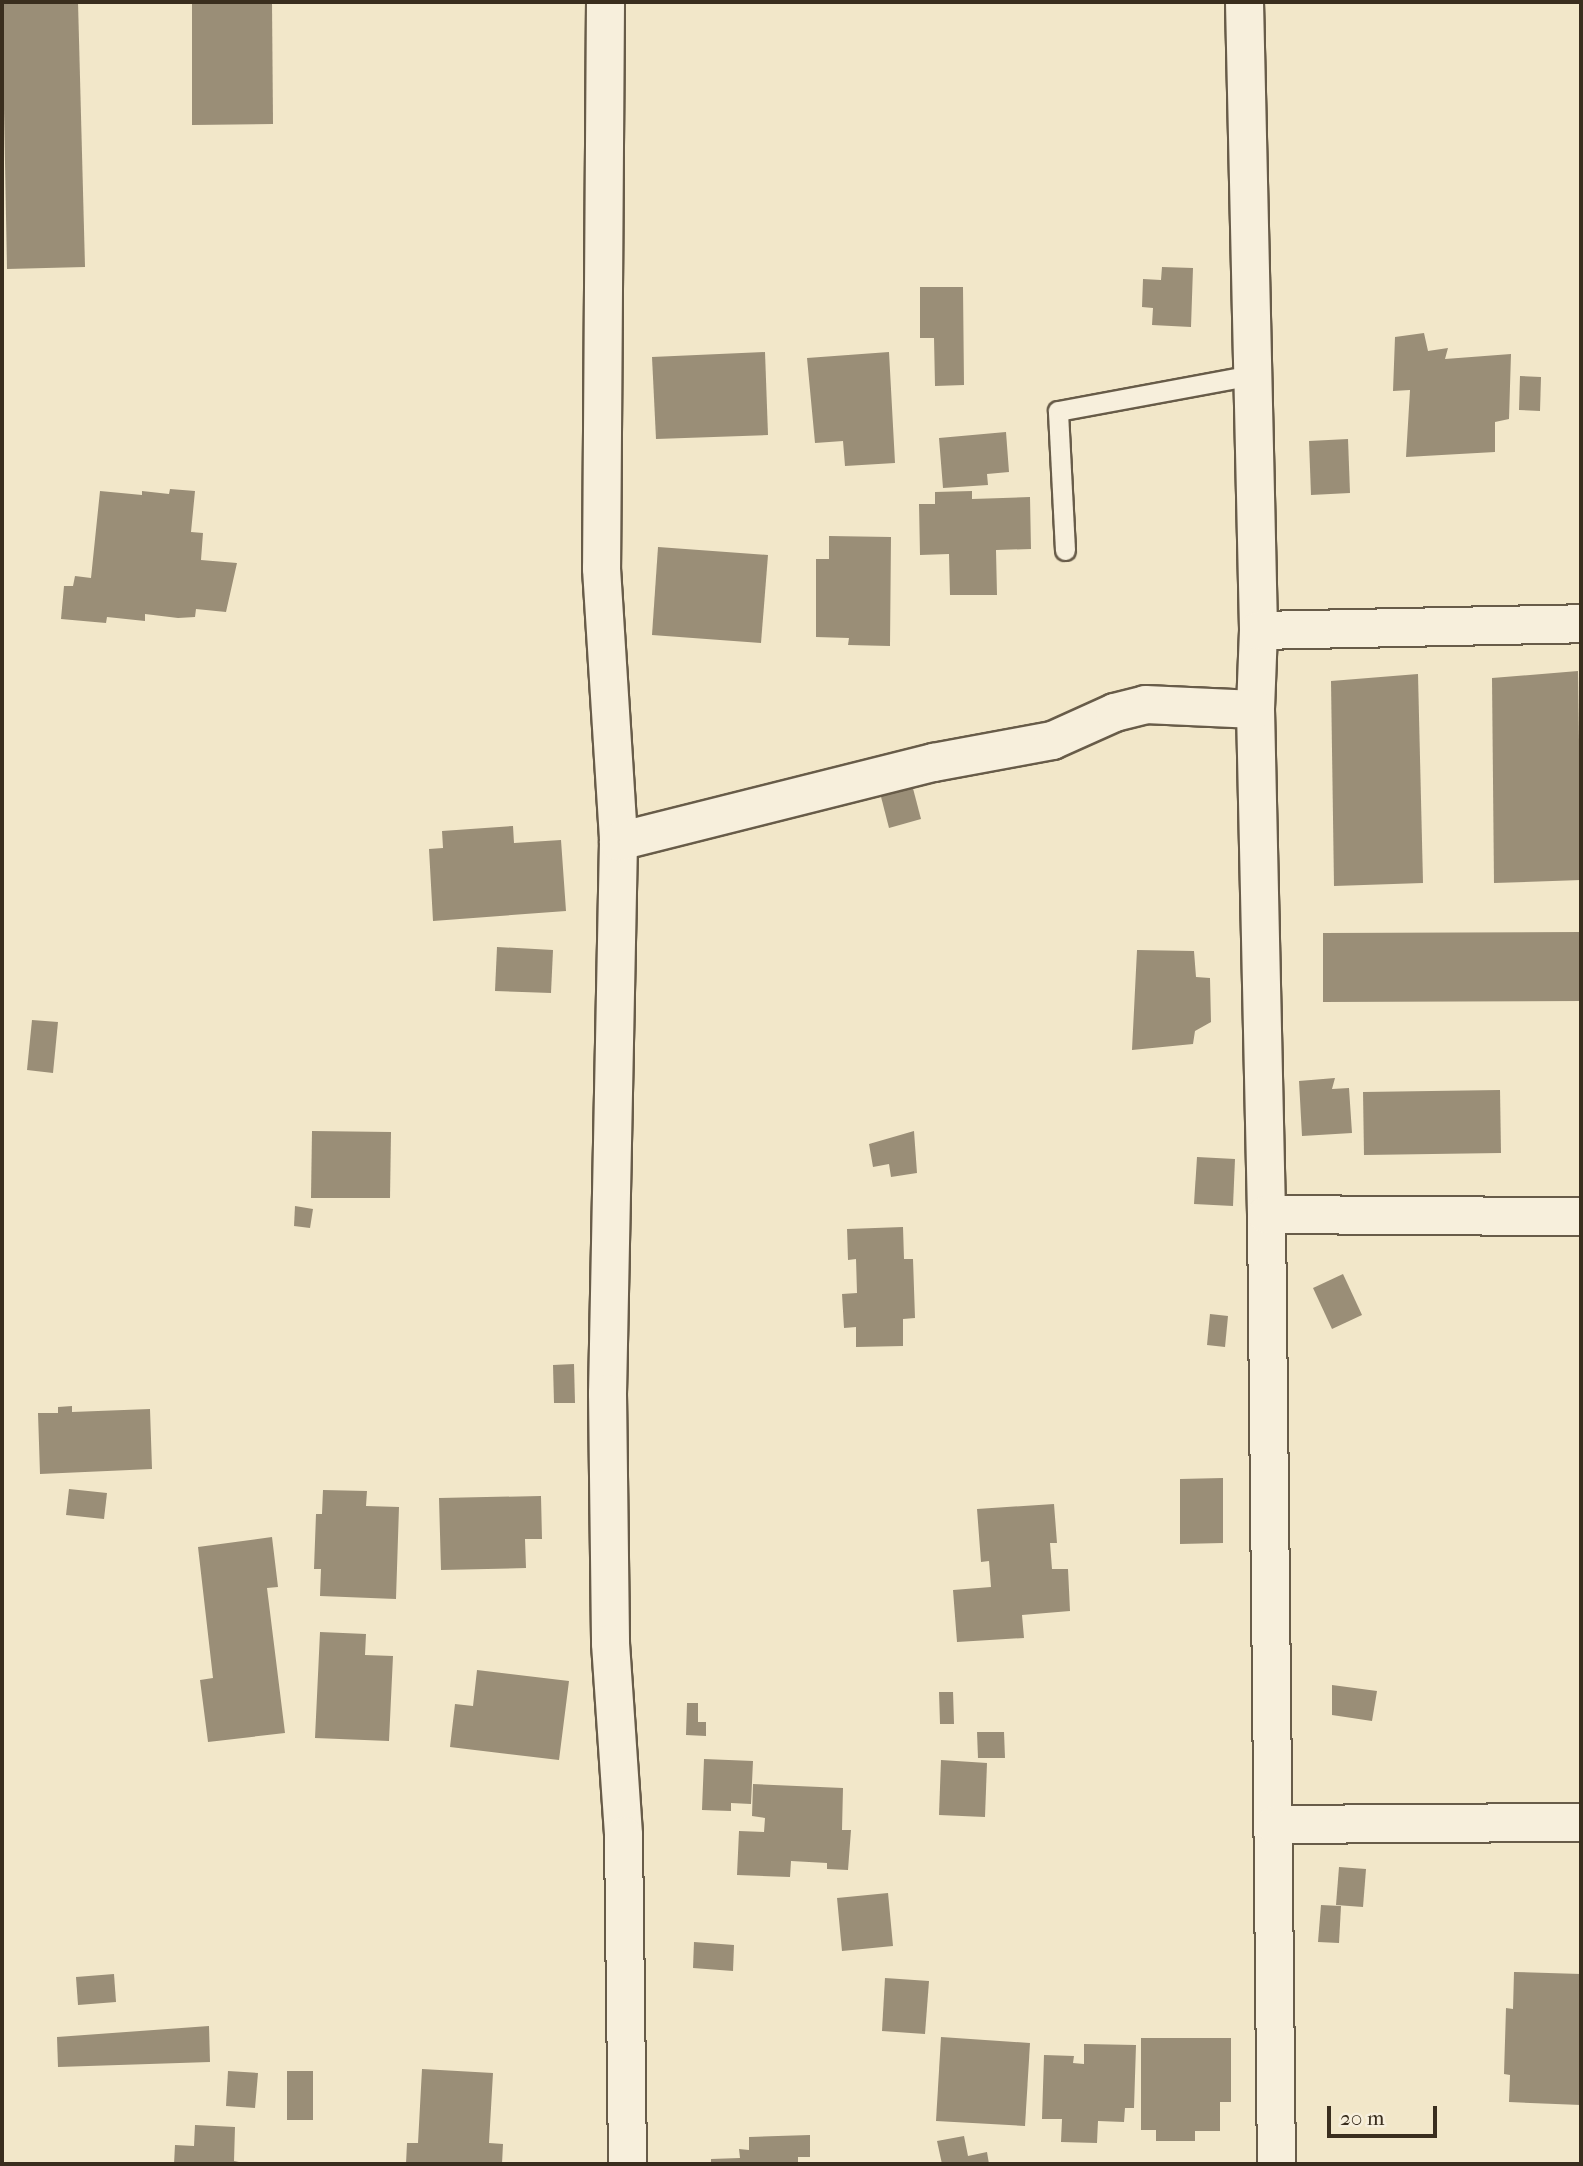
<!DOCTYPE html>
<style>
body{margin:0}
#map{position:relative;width:1583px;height:2166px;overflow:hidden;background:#f2e7c9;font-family:"IM FELL French Canon",serif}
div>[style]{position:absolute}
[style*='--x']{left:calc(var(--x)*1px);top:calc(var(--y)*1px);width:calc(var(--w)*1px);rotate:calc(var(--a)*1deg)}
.building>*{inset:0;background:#9a8e77}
.roads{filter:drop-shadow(2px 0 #685c49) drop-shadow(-2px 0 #685c49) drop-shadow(0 2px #685c49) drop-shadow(0 -2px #685c49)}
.lane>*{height:19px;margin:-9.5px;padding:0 9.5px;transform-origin:9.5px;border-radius:9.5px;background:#f7efdc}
.street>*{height:37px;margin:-18.5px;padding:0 18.5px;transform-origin:18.5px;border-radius:18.5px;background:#f7efdc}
span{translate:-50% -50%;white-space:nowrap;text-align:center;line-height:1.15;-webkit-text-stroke:7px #f7efdc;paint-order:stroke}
.frame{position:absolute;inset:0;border:4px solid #3a2e1e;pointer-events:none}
.scale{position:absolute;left:1327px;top:2106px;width:110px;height:32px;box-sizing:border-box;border:4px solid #3a2e1e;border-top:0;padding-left:9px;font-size:21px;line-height:24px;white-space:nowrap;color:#3a2e1e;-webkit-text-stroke:5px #f7efdc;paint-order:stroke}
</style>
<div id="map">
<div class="building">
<i style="clip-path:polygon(2px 2px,78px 2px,85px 267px,7px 269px)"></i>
<i style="clip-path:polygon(192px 2px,272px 2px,273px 124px,192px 125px)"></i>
<i style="clip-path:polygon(1162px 267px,1193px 268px,1191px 327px,1152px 325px,1153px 308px,1142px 307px,1143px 279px,1161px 280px)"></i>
<i style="clip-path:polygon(920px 287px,963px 287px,964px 385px,935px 386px,934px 338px,920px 338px)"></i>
<i style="clip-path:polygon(1424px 333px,1428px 351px,1448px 348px,1445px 359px,1511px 354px,1509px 419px,1495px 422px,1495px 452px,1406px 457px,1410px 390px,1393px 391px,1395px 337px)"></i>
<i style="clip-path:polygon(765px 352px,768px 435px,656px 439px,652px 357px)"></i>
<i style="clip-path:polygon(889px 352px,895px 463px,845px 466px,843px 441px,815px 443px,807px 358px)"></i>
<i style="clip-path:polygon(1520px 376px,1541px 377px,1540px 411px,1519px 410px)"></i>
<i style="clip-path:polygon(1006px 432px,1009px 472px,987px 474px,988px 485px,943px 488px,939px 438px)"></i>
<i style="clip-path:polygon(1348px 439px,1350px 493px,1311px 495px,1309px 441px)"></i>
<i style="clip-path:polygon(170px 489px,195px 491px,191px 532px,203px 533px,201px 560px,237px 563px,226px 612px,196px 609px,195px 617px,178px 618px,145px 614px,145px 621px,107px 617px,106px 623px,61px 619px,64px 586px,73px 586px,75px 576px,91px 578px,100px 491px,142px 495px,142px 491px,169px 494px)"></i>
<i style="clip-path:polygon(972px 491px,972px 499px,1030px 497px,1031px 549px,996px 550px,997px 595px,950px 595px,949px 554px,920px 555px,919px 504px,935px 504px,935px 492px)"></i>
<i style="clip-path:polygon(829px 536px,891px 537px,890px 646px,848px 645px,849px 638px,816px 637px,816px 559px,829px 559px)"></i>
<i style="clip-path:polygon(658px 547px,768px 555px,761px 643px,652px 635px)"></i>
<i style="clip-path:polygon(1578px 671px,1581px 880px,1494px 883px,1492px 678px)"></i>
<i style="clip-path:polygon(1418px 674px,1423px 883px,1334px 886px,1331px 681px)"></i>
<i style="clip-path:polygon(910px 777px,921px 819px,889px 828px,878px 785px)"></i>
<i style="clip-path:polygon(513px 826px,514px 843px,561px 840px,566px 911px,433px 921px,429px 849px,443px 848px,442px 831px)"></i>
<i style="clip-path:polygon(1581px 932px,1581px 1001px,1323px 1002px,1323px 933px)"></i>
<i style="clip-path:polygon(497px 947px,553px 950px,551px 993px,495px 991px)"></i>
<i style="clip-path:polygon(1137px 950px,1194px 951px,1196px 977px,1210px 978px,1211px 1022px,1195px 1031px,1193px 1044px,1132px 1050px)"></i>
<i style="clip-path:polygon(32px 1020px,58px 1022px,53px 1073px,27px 1070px)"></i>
<i style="clip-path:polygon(1335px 1078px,1332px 1089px,1349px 1088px,1352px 1133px,1302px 1136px,1299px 1081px)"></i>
<i style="clip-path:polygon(1500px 1090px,1501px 1153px,1364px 1155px,1363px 1092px)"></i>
<i style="clip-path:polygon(312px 1131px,391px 1132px,390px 1198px,311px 1198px)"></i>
<i style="clip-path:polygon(914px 1131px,917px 1173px,891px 1177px,889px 1164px,873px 1167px,869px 1144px)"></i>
<i style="clip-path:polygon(1197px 1157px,1235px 1159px,1233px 1206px,1194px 1204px)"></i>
<i style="clip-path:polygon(295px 1206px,313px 1209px,310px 1228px,294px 1226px)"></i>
<i style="clip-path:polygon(903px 1227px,904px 1259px,913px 1259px,915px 1318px,903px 1319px,903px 1346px,856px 1347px,856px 1327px,844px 1328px,842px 1294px,857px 1293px,856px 1259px,848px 1260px,847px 1229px)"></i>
<i style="clip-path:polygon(1343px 1274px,1362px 1315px,1332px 1329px,1313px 1288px)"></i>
<i style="clip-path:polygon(1210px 1314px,1228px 1316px,1225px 1347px,1207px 1345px)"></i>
<i style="clip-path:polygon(574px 1364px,575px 1403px,554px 1403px,553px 1365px)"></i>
<i style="clip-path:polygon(72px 1406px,72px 1412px,150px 1409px,152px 1469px,40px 1474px,38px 1413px,58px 1413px,58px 1407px)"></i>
<i style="clip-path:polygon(1223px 1478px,1223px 1543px,1180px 1544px,1180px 1479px)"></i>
<i style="clip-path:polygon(69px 1489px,107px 1493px,104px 1519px,66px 1515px)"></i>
<i style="clip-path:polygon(323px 1490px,367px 1491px,366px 1506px,399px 1507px,396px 1599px,320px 1596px,321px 1569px,314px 1569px,316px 1514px,322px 1514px)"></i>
<i style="clip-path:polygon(541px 1496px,542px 1539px,525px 1539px,526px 1568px,441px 1570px,439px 1498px)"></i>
<i style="clip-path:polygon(1054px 1504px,1057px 1543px,1050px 1543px,1052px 1569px,1068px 1569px,1070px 1611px,1022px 1615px,1024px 1638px,957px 1642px,953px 1590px,991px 1587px,989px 1561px,981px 1562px,977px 1509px)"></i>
<i style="clip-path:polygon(272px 1537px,278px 1587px,267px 1588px,285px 1733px,208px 1742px,200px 1680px,213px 1678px,198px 1547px)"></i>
<i style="clip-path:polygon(320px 1632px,366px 1634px,365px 1655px,393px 1656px,389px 1741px,315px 1738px)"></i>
<i style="clip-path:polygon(477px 1670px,569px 1681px,559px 1760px,450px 1747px,455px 1704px,473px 1706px)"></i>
<i style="clip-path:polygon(1332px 1685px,1377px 1691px,1372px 1721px,1332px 1715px)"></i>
<i style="clip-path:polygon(939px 1692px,953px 1692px,954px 1724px,940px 1724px)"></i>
<i style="clip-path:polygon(687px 1703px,698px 1703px,698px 1722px,706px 1722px,706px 1736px,686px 1735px)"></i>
<i style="clip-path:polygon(977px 1732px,1004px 1732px,1005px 1758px,978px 1758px)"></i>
<i style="clip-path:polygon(704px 1759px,753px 1761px,751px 1804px,731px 1803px,731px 1811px,702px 1810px)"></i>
<i style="clip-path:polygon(941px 1760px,987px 1763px,985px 1817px,939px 1815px)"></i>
<i style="clip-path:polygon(753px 1784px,843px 1788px,842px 1830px,851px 1830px,848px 1870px,827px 1869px,827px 1863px,791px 1861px,790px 1877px,737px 1875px,739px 1831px,764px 1832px,765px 1818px,752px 1816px)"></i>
<i style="clip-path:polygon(1339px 1867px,1366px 1869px,1363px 1907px,1336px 1905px)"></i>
<i style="clip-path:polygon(888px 1893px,893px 1946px,842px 1951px,837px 1898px)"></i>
<i style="clip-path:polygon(1321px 1905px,1341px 1906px,1339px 1943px,1318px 1942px)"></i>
<i style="clip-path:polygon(694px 1942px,734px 1945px,733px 1971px,693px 1968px)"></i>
<i style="clip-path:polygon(1514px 1972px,1581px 1974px,1581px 2105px,1509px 2102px,1510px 2075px,1504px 2074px,1506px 2008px,1513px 2009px)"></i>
<i style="clip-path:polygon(114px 1974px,116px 2002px,78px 2005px,76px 1977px)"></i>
<i style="clip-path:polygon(885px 1978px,929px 1981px,925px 2034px,882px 2031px)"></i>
<i style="clip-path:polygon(209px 2026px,210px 2062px,58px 2067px,57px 2037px)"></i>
<i style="clip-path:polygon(941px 2037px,1030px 2043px,1025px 2126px,936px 2121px)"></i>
<i style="clip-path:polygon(1141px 2038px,1231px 2038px,1231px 2102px,1220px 2102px,1220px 2131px,1195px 2131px,1195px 2141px,1156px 2141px,1156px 2130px,1141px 2130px)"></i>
<i style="clip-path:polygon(1084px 2044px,1136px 2045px,1134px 2108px,1125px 2108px,1124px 2122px,1098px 2121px,1097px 2143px,1061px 2142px,1062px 2119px,1042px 2119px,1044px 2055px,1074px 2056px,1073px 2063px,1084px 2064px)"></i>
<i style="clip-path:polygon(422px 2069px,493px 2073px,489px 2143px,503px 2144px,502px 2164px,406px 2164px,407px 2143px,418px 2143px)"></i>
<i style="clip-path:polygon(228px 2071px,258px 2073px,255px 2108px,226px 2106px)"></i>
<i style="clip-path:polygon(287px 2071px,313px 2071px,313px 2120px,287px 2120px)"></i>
<i style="clip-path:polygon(195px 2125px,235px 2127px,234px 2161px,249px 2164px,174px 2164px,175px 2145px,194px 2146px)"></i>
<i style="clip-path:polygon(810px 2135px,810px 2157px,798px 2157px,798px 2164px,711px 2164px,711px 2159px,740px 2158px,739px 2149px,749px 2150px,749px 2137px)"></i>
<i style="clip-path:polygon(964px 2136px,968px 2156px,987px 2152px,989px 2164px,942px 2164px,937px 2141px)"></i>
</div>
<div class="roads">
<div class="lane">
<i style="--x:1065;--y:550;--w:139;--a:-92.9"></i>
<i style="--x:1058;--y:411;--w:197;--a:-10.5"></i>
</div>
<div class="street">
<i style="--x:605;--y:2;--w:566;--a:90.4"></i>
<i style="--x:601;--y:568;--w:274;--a:86.4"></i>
<i style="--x:618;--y:841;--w:552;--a:91.14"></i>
<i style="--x:607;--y:1393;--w:250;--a:89.3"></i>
<i style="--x:610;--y:1643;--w:192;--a:86.1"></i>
<i style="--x:623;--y:1835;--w:329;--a:89.3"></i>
<i style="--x:1244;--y:2;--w:628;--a:88.72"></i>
<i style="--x:1258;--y:630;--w:79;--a:92.2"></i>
<i style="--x:1255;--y:709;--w:505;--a:88.75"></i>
<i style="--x:1266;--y:1214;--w:950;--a:89.4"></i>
<i style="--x:1258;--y:630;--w:323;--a:-1.2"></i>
<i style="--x:618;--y:841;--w:325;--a:-14.1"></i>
<i style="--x:933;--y:762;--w:121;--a:-10.5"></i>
<i style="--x:1052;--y:740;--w:68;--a:-24.3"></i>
<i style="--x:1114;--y:712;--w:32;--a:-14"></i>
<i style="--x:1145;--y:704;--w:110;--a:2.6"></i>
<i style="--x:1266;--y:1214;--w:315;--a:0.4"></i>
<i style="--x:1274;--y:1824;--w:307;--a:-0.4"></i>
</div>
</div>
<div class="frame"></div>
<div class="scale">20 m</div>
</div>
